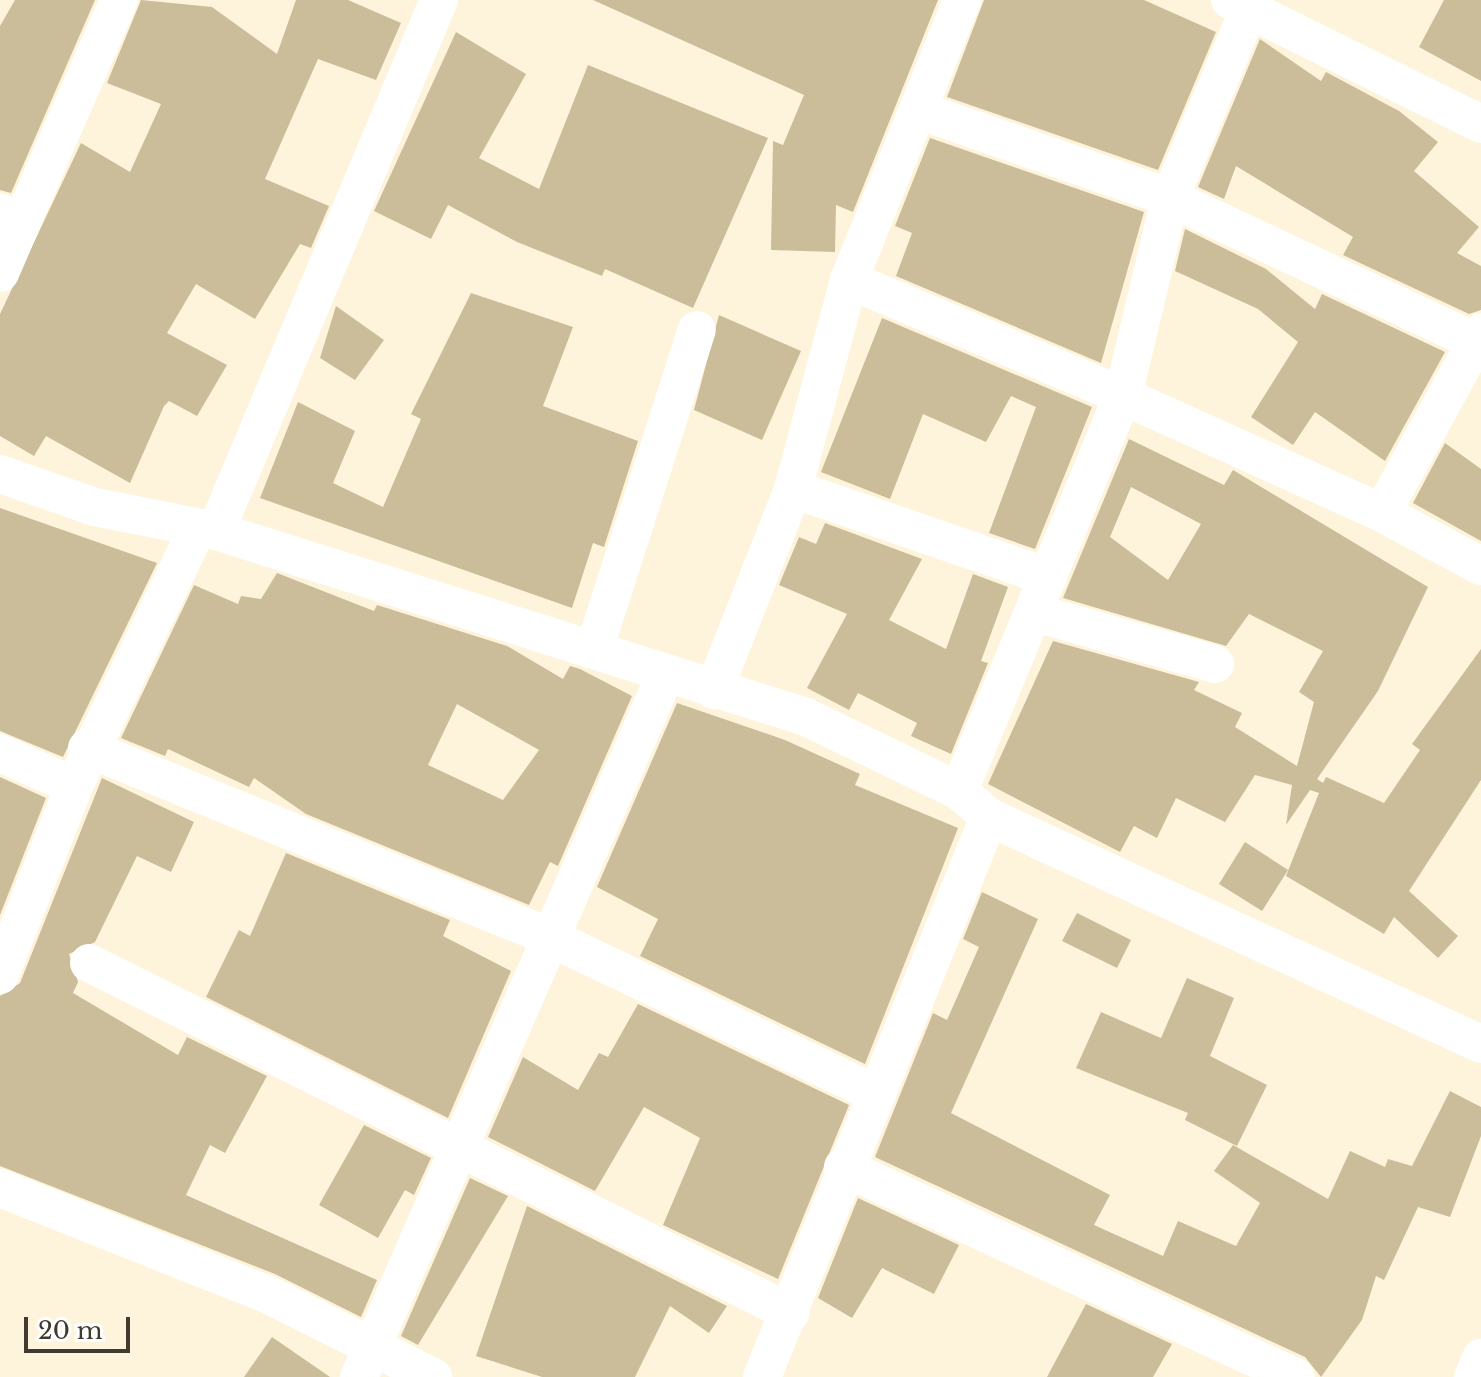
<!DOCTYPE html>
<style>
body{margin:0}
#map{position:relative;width:1481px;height:1377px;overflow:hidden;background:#fef4db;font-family:"Libre Baskerville",serif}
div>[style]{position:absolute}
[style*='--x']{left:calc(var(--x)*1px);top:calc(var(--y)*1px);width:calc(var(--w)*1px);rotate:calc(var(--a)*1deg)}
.building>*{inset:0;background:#cbbd99}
.minor>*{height:38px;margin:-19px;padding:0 19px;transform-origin:19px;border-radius:19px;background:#fff}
span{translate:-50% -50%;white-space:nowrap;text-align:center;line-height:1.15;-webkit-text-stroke:7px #fff;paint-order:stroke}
.scale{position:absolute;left:24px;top:1317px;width:106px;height:36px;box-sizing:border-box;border:4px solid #403b2e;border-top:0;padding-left:10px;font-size:24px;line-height:28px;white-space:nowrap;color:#403b2e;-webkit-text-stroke:6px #fff;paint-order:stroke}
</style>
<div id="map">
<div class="building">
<i style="clip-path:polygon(15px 0,95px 0,11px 193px,0 190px,0 26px)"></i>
<i style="clip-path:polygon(141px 0,212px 7px,277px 54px,296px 0,348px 0,401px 23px,376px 80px,318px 59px,265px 179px,329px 206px,311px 248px,300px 244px,255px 319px,196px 284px,167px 333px,227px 365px,197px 416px,169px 401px,164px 406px,130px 483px,46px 436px,34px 456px,0 436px,0 314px,81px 143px,130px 172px,161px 104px,107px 83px)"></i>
<i style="clip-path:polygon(593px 0,938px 0,853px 212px,836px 205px,835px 252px,771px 250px,773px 141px,783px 145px,804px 95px)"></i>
<i style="clip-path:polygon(984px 0,1144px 0,1216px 32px,1158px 170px,947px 97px)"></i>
<i style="clip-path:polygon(1444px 0,1481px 0,1481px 81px,1419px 47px)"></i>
<i style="clip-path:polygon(456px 32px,526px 74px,479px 158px,539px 189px,588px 65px,768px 138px,693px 308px,605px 269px,602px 276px,517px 242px,448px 205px,431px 239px,374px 211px)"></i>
<i style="clip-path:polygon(1260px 39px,1321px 81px,1326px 72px,1399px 111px,1438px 142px,1414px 171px,1479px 227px,1457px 253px,1481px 266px,1481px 310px,1469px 314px,1343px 255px,1353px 237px,1236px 166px,1224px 199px,1198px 187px)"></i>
<i style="clip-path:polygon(930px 138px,1144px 212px,1101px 363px,896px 276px,912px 233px,895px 226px)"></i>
<i style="clip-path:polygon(1185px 229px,1266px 269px,1315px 309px,1322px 294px,1445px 352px,1385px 461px,1315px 412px,1293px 445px,1251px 417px,1298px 342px,1258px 309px,1175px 271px)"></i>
<i style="clip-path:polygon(471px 293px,573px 327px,543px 406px,638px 441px,604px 547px,593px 543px,572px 608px,260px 498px,298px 402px,355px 431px,333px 483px,383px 507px,421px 419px,411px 414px)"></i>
<i style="clip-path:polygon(336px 306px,384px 340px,355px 380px,320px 358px)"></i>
<i style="clip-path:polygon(719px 315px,801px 351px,762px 440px,694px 410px)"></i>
<i style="clip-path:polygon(882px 318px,1092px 407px,1035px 549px,989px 533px,1036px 407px,1011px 396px,986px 442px,923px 414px,890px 499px,821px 472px)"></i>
<i style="clip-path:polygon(evenodd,1129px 439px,1224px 485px,1233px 470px,1428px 587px,1378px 691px,1317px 779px,1323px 783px,1326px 777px,1384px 803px,1420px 750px,1412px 744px,1481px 649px,1481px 780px,1409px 891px,1458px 936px,1438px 958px,1394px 917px,1384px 934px,1286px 876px,1319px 793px,1310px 790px,1286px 825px,1292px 785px,1255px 775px,1225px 822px,1176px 798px,1157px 838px,1134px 826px,1120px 852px,988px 784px,1053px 641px,1199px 682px,1194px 690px,1242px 713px,1235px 727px,1297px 766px,1314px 702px,1299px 692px,1323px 651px,1249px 614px,1226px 646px,1063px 598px,1129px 439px,1131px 487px,1201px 524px,1168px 580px,1110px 537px,1131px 487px)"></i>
<i style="clip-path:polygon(1445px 443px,1481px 469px,1481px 541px,1413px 503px)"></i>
<i style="clip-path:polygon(0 508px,157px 563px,63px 757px,0 731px)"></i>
<i style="clip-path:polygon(825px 523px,922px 559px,889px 620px,946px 649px,973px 574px,1008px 587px,981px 661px,988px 663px,951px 754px,911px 736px,917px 723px,858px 693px,849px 710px,807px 688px,847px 614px,779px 585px,799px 537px,816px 544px)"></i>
<i style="clip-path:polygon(evenodd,277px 573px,374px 611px,377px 605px,507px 646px,563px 679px,570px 666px,580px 669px,632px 696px,558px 866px,550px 862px,529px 905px,306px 814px,254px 778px,249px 787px,168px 749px,165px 756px,121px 738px,194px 585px,238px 604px,241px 596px,261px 599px,277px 573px,457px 704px,539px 750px,503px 800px,428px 765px,457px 704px)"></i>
<i style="clip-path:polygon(677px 703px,785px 740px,860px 774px,855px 785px,958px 828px,865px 1064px,640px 956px,658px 919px,597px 887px)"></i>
<i style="clip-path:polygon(0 777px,46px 798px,0 915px)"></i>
<i style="clip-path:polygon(102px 778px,194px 822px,171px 872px,137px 856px,95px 942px,69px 954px,78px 982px,73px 993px,178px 1055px,187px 1037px,267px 1076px,225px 1153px,210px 1145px,186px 1195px,377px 1280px,361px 1317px,275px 1274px,0 1166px,0 996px,20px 983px)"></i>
<i style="clip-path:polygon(1245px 842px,1288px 870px,1262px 911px,1219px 884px)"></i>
<i style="clip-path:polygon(286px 853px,450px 920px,443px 936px,511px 971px,448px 1118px,206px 997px,239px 930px,250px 936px)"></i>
<i style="clip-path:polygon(982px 892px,1038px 919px,951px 1113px,1110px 1195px,1094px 1225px,1163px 1256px,1178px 1221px,1236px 1246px,1260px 1203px,1214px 1171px,1233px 1145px,1328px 1199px,1350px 1151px,1385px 1167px,1388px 1159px,1412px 1166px,1450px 1091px,1481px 1107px,1481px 1136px,1450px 1217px,1418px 1207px,1384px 1280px,1376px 1276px,1362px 1320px,1321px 1377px,1305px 1357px,875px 1157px,933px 1013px,947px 1020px,979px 947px,963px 939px)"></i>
<i style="clip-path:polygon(1077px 913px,1131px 940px,1117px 968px,1062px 941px)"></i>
<i style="clip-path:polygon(1187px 978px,1234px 998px,1210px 1056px,1267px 1085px,1237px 1146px,1185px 1120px,1188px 1113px,1076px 1068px,1101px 1012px,1161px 1038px)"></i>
<i style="clip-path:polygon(638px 1004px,849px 1105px,778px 1279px,663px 1225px,700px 1138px,644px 1107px,595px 1191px,488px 1137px,523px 1057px,578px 1090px,599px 1053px,608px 1057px)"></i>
<i style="clip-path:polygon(364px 1125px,431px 1158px,414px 1195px,405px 1190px,378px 1238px,319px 1205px)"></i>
<i style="clip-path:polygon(470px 1178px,508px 1196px,418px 1345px,401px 1336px)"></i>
<i style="clip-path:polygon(858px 1198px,959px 1245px,934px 1294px,882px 1268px,852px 1318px,818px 1298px)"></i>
<i style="clip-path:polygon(527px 1206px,727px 1306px,709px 1333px,670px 1306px,635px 1377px,542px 1377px,476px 1356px)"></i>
<i style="clip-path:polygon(1086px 1304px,1172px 1344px,1153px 1377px,1047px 1377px)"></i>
<i style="clip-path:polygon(272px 1337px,330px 1377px,244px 1377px)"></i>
</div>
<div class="minor">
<i style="--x:1230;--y:0;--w:280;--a:26.3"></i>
<i style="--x:918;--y:110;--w:267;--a:19.2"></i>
<i style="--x:1170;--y:198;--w:338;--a:25.2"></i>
<i style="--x:0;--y:212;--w:24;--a:24"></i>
<i style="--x:22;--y:222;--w:242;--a:-66.4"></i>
<i style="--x:0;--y:273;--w:56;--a:-66.7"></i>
<i style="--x:849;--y:280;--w:298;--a:22.9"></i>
<i style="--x:1123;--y:396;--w:204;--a:-76.6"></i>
<i style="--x:1170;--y:198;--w:207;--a:-67.3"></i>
<i style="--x:0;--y:474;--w:101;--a:19.2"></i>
<i style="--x:95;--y:507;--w:123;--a:11.2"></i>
<i style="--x:216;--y:531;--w:619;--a:17.5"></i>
<i style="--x:806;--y:717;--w:170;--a:25.8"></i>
<i style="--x:959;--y:791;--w:40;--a:41"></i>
<i style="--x:989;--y:817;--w:542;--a:24.77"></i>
<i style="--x:793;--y:489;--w:270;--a:19"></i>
<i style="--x:1382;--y:513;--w:206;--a:-61.3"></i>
<i style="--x:216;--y:531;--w:576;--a:-67.22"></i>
<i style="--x:1036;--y:613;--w:186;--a:15.9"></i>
<i style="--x:594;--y:650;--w:336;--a:-72.2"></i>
<i style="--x:714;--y:690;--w:216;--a:-68.5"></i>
<i style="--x:793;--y:489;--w:216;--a:-75"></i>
<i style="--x:849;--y:280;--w:302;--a:-68"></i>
<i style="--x:87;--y:748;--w:499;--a:22.2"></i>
<i style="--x:549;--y:937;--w:364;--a:25.6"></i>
<i style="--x:0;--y:753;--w:81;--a:24"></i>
<i style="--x:74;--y:786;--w:285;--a:-64.4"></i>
<i style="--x:959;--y:791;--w:428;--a:-67.5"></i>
<i style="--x:1123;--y:396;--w:284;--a:24.3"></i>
<i style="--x:1382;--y:513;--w:112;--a:28.2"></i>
<i style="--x:89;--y:963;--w:784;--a:26.5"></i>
<i style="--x:0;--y:975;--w:203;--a:-68.6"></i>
<i style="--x:843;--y:1167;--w:499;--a:24.9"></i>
<i style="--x:0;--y:1188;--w:287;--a:21.7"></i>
<i style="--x:267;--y:1294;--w:186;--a:26.6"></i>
<i style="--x:359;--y:1377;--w:763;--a:-66.43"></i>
<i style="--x:762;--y:1377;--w:604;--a:-67.93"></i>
<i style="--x:1473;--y:1377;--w:21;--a:-67"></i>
</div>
<div class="scale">20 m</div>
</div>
